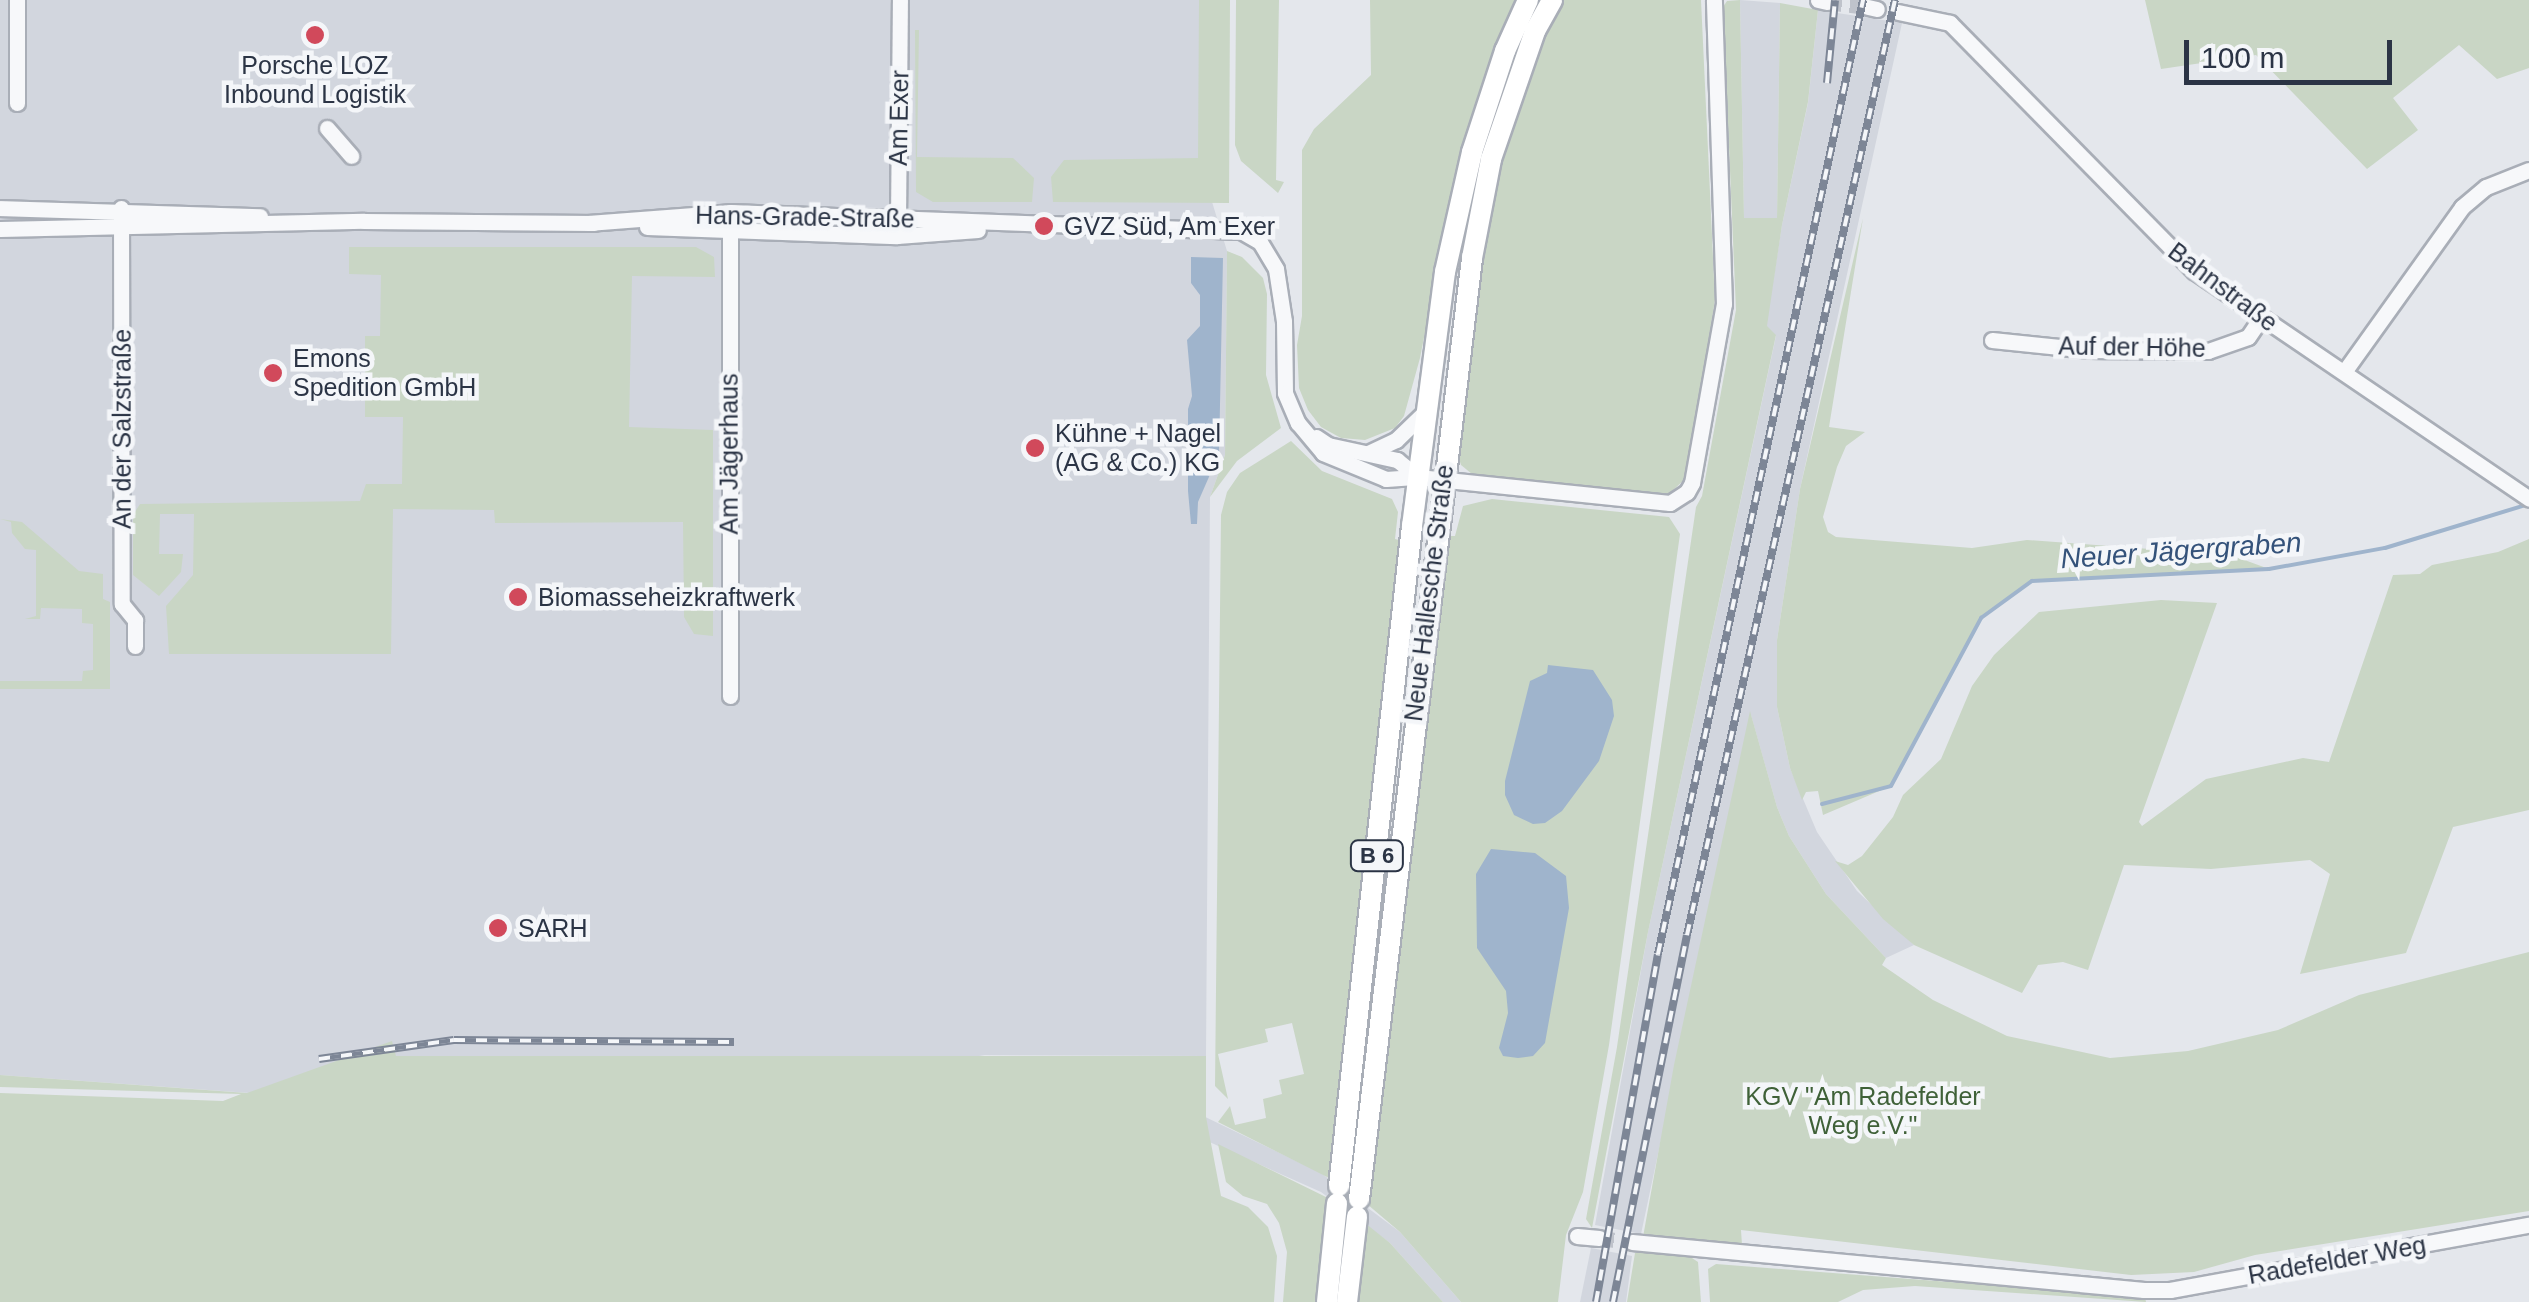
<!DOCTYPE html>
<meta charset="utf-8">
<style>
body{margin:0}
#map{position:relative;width:2529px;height:1302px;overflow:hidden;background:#e4e7ec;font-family:Helvetica,sans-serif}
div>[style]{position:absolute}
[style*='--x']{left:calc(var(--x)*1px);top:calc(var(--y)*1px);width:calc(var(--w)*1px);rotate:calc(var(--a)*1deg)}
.built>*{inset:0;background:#d2d6de}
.green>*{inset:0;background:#c9d6c5}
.water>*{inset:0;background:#9fb4cc}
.stream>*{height:4px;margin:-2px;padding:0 2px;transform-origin:2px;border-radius:2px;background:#9fb4cc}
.minor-tunnel>*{height:15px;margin-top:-7.5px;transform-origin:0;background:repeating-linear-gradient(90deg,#bfc3cb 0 15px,transparent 0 23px)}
.roads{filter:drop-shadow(2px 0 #a9aeb7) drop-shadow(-2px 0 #a9aeb7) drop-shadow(0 2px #a9aeb7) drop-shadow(0 -2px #a9aeb7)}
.minor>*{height:15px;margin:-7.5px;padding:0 7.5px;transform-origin:7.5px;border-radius:7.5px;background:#f7f8fa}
.major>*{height:20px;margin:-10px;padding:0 10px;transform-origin:10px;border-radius:10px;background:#fff}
.rail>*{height:8px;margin-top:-4px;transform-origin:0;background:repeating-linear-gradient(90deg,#f4f6f9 0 11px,#7d8696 0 22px);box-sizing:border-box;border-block:2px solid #7d8696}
.dots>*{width:28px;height:28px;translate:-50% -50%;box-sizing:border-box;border:5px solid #f4f6f9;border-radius:50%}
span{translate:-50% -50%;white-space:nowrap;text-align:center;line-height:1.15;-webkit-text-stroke:9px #f4f6f9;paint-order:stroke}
.shield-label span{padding:2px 8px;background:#f4f6f9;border:2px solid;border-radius:8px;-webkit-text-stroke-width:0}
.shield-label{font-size:22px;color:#2b3445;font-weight:700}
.poi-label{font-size:25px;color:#2b3445}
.left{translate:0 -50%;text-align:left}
.street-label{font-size:25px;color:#2b3445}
.park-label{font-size:25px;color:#3f6138}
.water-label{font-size:28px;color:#34527a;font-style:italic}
.scale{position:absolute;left:2184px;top:40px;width:208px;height:45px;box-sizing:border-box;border:5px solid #2b3445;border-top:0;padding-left:12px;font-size:30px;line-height:35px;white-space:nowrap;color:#2b3445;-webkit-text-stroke:8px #f4f6f9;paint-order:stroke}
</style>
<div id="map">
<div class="built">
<i style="clip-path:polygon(0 0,1199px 0,1199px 159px,1227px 251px,1225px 455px,1210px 497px,1206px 1056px,979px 1055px,1135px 1083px,1321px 1173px,1400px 1232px,1461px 1302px,1443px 1302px,1390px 1243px,1321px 1192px,1205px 1140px,250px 1093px,0 1075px)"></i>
<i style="clip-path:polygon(1740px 0,1780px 3px,1777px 218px,1744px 218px)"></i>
<i style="clip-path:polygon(1818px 10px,1902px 23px,1800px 489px,1777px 640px,1777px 707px,1790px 768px,1817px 832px,1857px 891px,1914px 945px,1886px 958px,1826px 894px,1789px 836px,1777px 807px,1751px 715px,1641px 1234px,1595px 1225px,1648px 932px,1776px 336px,1766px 326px,1782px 225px,1808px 103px)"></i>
<i style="clip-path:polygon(1591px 1248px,1632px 1256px,1626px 1302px,1580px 1302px)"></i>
</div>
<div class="green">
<i style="clip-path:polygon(1199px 0,1230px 0,1229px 203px,1053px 202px,1051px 177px,1064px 160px,1198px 158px)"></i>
<i style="clip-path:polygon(1236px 0,1279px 0,1276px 180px,1284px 182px,1278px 193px,1241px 161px,1235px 145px)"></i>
<i style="clip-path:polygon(1370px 0,1516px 0,1483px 80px,1457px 170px,1420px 358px,1404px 416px,1395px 428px,1365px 440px,1341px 438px,1321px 427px,1308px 410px,1299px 388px,1297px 345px,1302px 316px,1302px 150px,1314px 129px,1371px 75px)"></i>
<i style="clip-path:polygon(1559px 0,1701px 0,1715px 300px,1686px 478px,1669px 494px,1498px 479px,1472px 474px,1461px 465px,1457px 452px,1491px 187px,1531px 59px)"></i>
<i style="clip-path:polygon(1740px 0,1744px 218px,1777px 218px,1780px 3px,1818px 10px,1808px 102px,1782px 225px,1767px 326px,1776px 335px,1648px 932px,1592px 1228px,1586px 1219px,1617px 1047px,1696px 507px,1702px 496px,1736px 310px,1723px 7px,1727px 1px)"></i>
<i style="clip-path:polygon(2145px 0,2529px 0,2529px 68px,2497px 79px,2459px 45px,2393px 98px,2418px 130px,2367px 169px,2256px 55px,2161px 69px)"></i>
<i style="clip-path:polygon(915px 30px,919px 30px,917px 157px,1013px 158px,1034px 178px,1032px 202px,933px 202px,916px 192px)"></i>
<i style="clip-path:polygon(1863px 218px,1829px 427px,1865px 432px,1846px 446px,1837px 467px,1823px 517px,1828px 532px,1836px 537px,1972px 548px,2027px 540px,2231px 555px,2269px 569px,2032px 581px,1981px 618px,1891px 786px,1823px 815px,1818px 791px,1806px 792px,1802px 800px,1790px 768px,1777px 707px,1777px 640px,1800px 489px)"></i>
<i style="clip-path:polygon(349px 247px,696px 247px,714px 257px,715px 277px,632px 276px,629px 427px,713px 430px,713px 636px,694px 634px,684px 617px,683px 522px,495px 523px,494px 510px,393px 509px,391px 654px,169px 654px,166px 606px,193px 575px,194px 514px,160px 514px,159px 554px,183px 554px,181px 572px,159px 596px,133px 575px,133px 515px,140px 504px,360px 501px,366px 484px,402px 484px,403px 417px,365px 417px,365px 336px,380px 336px,381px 275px,349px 274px)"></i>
<i style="clip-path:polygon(1227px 251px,1242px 257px,1263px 278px,1267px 294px,1266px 375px,1281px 428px,1237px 461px,1210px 497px,1225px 455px)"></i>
<i style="clip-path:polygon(1291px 441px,1322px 471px,1392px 499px,1398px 512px,1395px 539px,1403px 541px,1333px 1180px,1218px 1122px,1230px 1106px,1235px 1125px,1266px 1118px,1263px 1099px,1282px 1094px,1279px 1080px,1304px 1074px,1292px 1023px,1265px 1029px,1268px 1042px,1218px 1054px,1228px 1099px,1215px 1086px,1221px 515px,1227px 492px,1240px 473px)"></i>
<i style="clip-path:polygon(1492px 499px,1669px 517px,1680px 534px,1609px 1045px,1583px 1192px,1566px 1235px,1558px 1302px,1461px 1302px,1400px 1232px,1367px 1204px,1446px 536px,1455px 536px,1463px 506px)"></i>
<i style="clip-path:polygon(0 519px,22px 522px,79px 571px,103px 574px,103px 599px,110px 602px,110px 689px,0 689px,0 681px,82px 681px,83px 671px,93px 670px,93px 624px,82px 623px,82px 609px,41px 608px,40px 619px,25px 619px,36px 616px,36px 550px,25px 549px,12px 533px,11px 522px)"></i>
<i style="clip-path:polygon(2529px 539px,2529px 810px,2453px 827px,2406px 953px,2300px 974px,2330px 874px,2310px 860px,2211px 869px,2124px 865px,2088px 970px,2063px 962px,2038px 965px,2022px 993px,1914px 945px,1883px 919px,1835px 861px,1848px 865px,1862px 856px,1893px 817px,1903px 795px,1941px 759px,1972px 686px,1994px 655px,2039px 612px,2161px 600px,2217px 603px,2139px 822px,2142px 826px,2206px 779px,2303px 758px,2329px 762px,2393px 575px,2420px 574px,2432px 565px,2498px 552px)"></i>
<i style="clip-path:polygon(1750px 711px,1777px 807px,1789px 836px,1826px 894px,1886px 958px,1882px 965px,1933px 1000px,2007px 1036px,2110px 1058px,2188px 1051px,2278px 1030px,2359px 995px,2529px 952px,2529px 1211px,2255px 1255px,2194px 1272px,2131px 1275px,1741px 1230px,1742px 1245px,1643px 1237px,1674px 1065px)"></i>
<i style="clip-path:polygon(392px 1041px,396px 1056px,1206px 1056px,1206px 1117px,1221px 1196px,1248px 1207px,1268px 1227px,1277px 1256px,1274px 1302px,0 1302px,0 1093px,223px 1101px,241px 1094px,0 1087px,0 1075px,247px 1093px)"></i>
<i style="clip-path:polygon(1218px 1144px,1330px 1199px,1319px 1302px,1283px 1302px,1287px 1252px,1279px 1223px,1267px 1204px,1243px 1196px,1226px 1182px)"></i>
<i style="clip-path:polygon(1365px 1223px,1390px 1243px,1443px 1302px,1356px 1302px)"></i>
<i style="clip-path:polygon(1661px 1250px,1683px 1252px,1698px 1262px,1701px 1302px,1627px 1302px,1635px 1253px)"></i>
<i style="clip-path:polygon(1716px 1264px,2145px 1297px,2146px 1302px,1915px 1286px,1863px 1290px,1838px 1302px,1710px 1302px,1708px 1269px)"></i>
</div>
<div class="water">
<i style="clip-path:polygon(1191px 257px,1223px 258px,1219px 454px,1198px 502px,1197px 524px,1191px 524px,1188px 491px,1188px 409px,1192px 396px,1187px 340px,1200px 326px,1200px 295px,1191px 283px)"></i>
<i style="clip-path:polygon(1548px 665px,1593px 670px,1612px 700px,1614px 716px,1599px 761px,1562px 811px,1545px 823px,1533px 824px,1514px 815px,1505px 795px,1505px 781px,1530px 681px,1547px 673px)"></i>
<i style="clip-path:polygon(1491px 849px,1535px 853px,1566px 876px,1569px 908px,1545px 1043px,1533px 1056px,1518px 1058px,1503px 1056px,1499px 1048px,1508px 1013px,1506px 991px,1477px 948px,1476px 874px)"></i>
</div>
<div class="stream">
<i style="--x:1822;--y:804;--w:71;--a:-14.6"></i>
<i style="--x:1891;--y:786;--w:191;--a:-61.8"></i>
<i style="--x:1981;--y:618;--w:63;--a:-36"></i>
<i style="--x:2032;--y:581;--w:237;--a:-2.9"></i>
<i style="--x:2269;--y:569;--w:118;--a:-10.3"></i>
<i style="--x:2385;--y:548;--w:151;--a:-17"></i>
</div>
<div class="minor-tunnel">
<i style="--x:1827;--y:2;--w:41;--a:7"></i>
<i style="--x:1599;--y:1238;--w:33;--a:7"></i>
</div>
<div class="roads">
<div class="minor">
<i style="--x:1818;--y:0;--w:9;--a:13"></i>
<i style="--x:1868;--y:7;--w:9;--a:13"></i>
<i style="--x:1898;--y:12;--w:53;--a:11.9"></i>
<i style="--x:1950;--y:23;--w:348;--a:45.5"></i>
<i style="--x:2194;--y:271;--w:405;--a:34.2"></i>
<i style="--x:17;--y:103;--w:103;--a:-90"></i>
<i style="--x:327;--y:128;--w:37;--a:49"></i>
<i style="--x:0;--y:208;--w:260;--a:1.8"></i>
<i style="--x:121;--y:208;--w:396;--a:89.9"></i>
<i style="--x:122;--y:604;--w:21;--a:51"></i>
<i style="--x:135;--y:620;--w:26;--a:90"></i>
<i style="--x:898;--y:222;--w:222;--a:-89.5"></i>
<i style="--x:588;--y:223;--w:142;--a:-4.4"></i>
<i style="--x:730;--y:212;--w:511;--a:2.13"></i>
<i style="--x:1241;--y:231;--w:22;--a:30"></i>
<i style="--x:1260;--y:242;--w:31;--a:59"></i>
<i style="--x:1276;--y:269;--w:53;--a:81.3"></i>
<i style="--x:1284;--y:321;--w:72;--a:89.2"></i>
<i style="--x:1285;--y:393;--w:33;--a:67"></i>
<i style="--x:1298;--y:423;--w:39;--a:50"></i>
<i style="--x:1323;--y:453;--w:68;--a:22.4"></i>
<i style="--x:1386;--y:479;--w:32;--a:-4"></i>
<i style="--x:1418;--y:477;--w:253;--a:5.9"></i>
<i style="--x:1670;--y:503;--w:20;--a:-33"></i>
<i style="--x:1687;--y:492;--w:10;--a:-61"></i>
<i style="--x:1692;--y:483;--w:182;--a:-79.9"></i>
<i style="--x:1724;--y:304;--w:304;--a:-91.9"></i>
<i style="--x:730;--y:226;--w:470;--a:90"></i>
<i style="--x:647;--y:227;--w:250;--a:2.1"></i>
<i style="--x:897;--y:236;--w:81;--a:-4.2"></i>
<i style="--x:0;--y:229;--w:364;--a:-1.3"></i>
<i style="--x:364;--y:221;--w:230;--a:0.5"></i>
<i style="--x:1992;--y:340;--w:97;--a:5.9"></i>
<i style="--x:2088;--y:350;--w:120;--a:0.5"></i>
<i style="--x:2208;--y:351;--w:42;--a:-19.3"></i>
<i style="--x:2248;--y:337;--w:23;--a:-56"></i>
<i style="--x:2344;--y:372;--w:203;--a:-54.4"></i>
<i style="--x:2462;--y:207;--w:31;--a:-40"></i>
<i style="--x:2486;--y:187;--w:46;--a:-21.6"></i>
<i style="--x:1316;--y:437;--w:14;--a:34"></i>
<i style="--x:1328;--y:445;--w:71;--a:12.3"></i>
<i style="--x:1397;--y:460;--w:27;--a:39"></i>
<i style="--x:1368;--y:453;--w:31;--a:-25"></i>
<i style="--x:1396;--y:440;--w:40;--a:-44"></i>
<i style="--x:1577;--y:1236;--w:22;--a:5"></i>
<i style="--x:1632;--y:1242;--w:514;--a:5.36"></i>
<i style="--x:2144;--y:1290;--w:26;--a:0"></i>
<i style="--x:2170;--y:1290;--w:365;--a:-10.3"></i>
</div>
<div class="major">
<i style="--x:1339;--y:1186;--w:664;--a:-83.69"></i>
<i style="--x:1412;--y:526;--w:256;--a:-82.6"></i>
<i style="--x:1445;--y:272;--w:123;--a:-77.3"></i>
<i style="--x:1472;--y:152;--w:106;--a:-71.9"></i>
<i style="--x:1505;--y:51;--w:56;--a:-65.7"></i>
<i style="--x:1359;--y:1199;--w:948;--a:-83.15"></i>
<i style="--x:1472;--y:258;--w:101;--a:-79.1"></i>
<i style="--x:1491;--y:159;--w:135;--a:-71"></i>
<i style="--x:1535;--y:31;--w:35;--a:-61"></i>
<i style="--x:1327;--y:1302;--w:99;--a:-84.2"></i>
<i style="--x:1347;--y:1302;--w:86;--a:-83.3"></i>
</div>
</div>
<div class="rail">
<i style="--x:1827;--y:83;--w:83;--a:-84.5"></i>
<i style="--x:319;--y:1059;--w:136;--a:-8"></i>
<i style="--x:454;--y:1040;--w:280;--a:0.4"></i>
<i style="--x:1596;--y:1302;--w:353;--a:-79.9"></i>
<i style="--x:1658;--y:954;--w:976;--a:-77.87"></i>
<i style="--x:1613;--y:1302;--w:374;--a:-78.6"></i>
<i style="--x:1687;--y:935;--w:958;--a:-77.46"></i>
</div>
<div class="dots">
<i style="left:315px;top:35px;background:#d1495b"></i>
<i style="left:1044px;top:226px;background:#d1495b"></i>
<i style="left:273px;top:373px;background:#d1495b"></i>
<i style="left:1035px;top:448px;background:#d1495b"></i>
<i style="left:518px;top:597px;background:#d1495b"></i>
<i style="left:498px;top:928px;background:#d1495b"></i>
</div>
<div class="shield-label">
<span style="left:1377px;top:856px">B 6</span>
</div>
<div class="poi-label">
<span style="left:315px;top:80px">Porsche LOZ<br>Inbound Logistik</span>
<span class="left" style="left:1064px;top:226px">GVZ Süd, Am Exer</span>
<span class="left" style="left:293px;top:373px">Emons<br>Spedition GmbH</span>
<span class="left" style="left:1055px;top:448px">Kühne + Nagel<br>(AG &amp; Co.) KG</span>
<span class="left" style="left:538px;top:597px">Biomasseheizkraftwerk</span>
<span class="left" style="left:518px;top:928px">SARH</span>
</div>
<div class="street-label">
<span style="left:899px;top:118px;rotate:-89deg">Am Exer</span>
<span style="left:805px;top:217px;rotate:1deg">Hans-Grade-Straße</span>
<span style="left:2223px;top:287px;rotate:37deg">Bahnstraße</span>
<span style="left:2132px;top:347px;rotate:1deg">Auf der Höhe</span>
<span style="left:122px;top:429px;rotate:-90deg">An der Salzstraße</span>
<span style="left:729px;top:454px;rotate:-90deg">Am Jägerhaus</span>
<span style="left:1429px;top:593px;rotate:-83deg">Neue Hallesche Straße</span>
<span style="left:2337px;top:1260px;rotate:-10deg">Radefelder Weg</span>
</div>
<div class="park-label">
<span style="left:1863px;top:1111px">KGV "Am Radefelder<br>Weg e.V."</span>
</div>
<div class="water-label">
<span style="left:2181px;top:551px;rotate:-4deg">Neuer Jägergraben</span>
</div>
<div class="scale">100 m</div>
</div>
